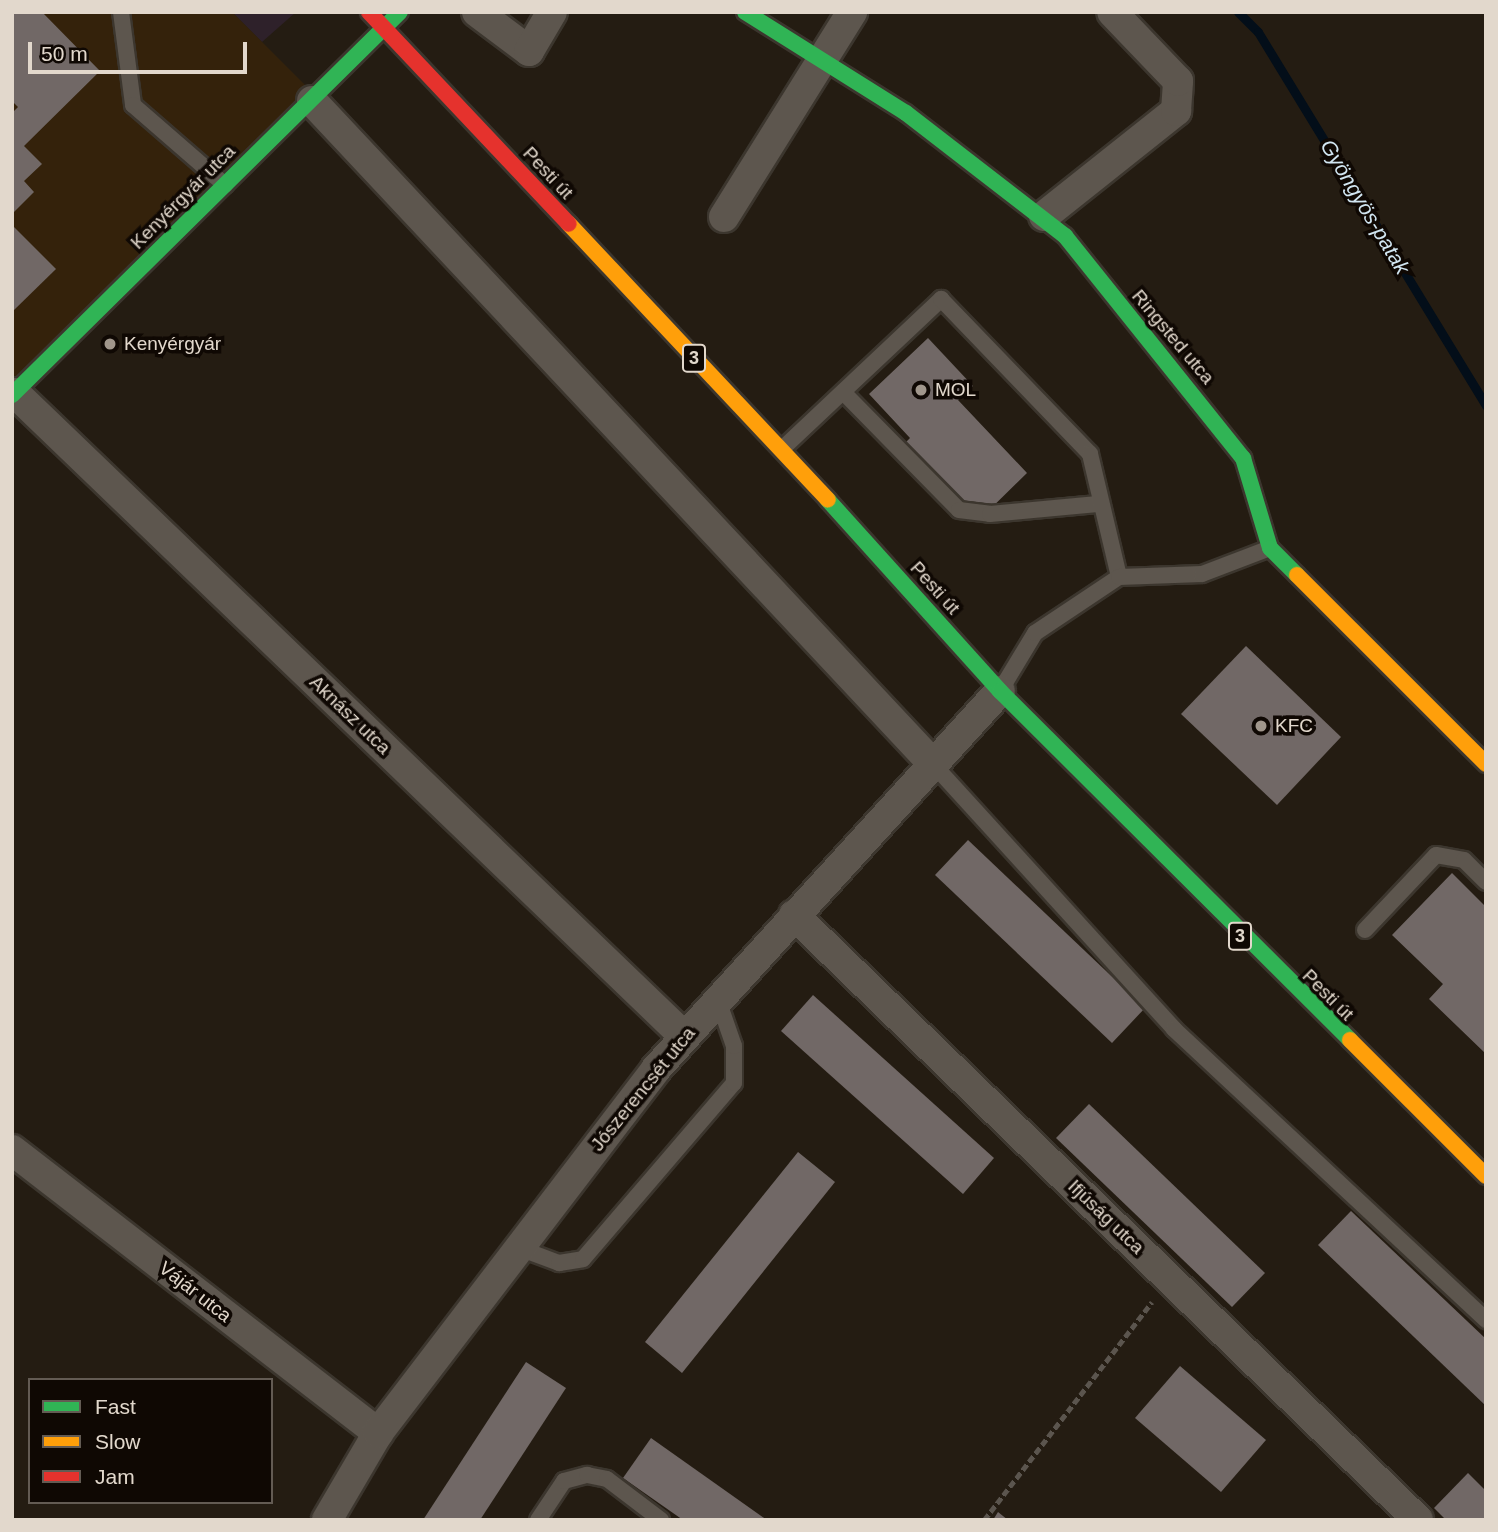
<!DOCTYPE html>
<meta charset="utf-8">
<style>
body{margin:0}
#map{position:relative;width:1498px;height:1532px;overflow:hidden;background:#241c12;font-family:Helvetica,sans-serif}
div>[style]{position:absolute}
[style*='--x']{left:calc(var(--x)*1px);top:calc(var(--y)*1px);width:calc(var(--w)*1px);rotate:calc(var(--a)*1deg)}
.commercial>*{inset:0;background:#2e212a}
.built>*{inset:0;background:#34220b}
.stream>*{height:9px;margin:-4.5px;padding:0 4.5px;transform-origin:4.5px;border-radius:4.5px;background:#030e19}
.building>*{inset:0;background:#716866}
.path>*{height:4.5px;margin-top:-2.25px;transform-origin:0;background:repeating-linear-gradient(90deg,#5b554e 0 7px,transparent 0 10.5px)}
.roads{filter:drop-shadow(2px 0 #3c362e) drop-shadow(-2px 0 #3c362e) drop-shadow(0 2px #3c362e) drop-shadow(0 -2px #3c362e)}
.lane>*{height:16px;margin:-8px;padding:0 8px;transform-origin:8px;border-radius:8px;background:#5d564e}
.street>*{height:30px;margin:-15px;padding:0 15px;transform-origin:15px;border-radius:15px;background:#5d564e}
.fast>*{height:16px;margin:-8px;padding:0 8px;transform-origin:8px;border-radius:8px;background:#30b455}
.slow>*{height:16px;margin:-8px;padding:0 8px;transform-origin:8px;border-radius:8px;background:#ff9f0a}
.jam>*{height:16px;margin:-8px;padding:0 8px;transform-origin:8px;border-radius:8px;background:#e5322d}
.dots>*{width:19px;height:19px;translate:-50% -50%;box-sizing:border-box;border:4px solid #0f0803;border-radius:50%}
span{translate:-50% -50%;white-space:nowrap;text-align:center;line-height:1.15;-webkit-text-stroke:7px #0f0803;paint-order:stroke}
.shield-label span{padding:2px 5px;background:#0f0803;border:2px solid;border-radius:5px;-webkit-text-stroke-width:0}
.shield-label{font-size:18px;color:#e2d8cc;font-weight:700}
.street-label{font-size:19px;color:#e2d8cc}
.poi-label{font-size:19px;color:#e2d8cc}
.left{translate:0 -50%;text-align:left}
.water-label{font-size:21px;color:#d2e6f2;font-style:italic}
.frame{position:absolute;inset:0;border:14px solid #e2d8cc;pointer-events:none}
.legend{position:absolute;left:28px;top:1378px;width:245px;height:126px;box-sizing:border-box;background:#0f0803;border:2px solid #635b53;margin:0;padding:9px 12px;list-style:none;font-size:21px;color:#e2d8cc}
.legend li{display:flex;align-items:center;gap:14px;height:35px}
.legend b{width:35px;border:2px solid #635b53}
.scale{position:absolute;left:28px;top:42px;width:219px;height:32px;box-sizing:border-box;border:4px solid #e2d8cc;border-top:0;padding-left:9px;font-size:21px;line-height:24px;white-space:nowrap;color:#e2d8cc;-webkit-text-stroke:5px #0f0803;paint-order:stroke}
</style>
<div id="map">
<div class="commercial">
<i style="clip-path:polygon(232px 12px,296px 12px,262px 42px)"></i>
</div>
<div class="built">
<i style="clip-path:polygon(12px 12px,232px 12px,316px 96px,12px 395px)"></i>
</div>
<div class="stream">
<i style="--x:1238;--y:12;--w:28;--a:45"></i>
<i style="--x:1258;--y:32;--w:438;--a:58.6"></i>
</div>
<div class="building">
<i style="clip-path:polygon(12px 12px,42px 12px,100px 71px,24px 146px,42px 164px,24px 181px,34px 192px,12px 214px,12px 113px,18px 107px,12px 101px)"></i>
<i style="clip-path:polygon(12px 225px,56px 269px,12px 312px)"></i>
<i style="clip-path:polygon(928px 338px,973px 386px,958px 400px,1027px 473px,977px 522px,903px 445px,910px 438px,869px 394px)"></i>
<i style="clip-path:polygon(1246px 646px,1341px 737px,1277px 805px,1181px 714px)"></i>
<i style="clip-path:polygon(968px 840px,1145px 1008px,1112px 1043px,935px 875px)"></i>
<i style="clip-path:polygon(1452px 873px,1486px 907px,1486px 1054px,1429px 999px,1443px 984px,1392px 935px)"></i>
<i style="clip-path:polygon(813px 995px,994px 1158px,963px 1194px,781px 1031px)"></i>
<i style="clip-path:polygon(1089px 1104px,1265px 1273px,1232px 1307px,1056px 1138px)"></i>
<i style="clip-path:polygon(798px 1152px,835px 1182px,682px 1373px,645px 1342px)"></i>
<i style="clip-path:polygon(1351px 1211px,1486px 1339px,1486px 1406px,1318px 1245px)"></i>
<i style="clip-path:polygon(526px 1362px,566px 1388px,480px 1520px,423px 1520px)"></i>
<i style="clip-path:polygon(1180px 1366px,1266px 1440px,1221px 1492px,1135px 1418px)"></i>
<i style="clip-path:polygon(651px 1438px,767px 1520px,683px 1520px,623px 1478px)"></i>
<i style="clip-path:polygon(1468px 1473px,1486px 1491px,1486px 1520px,1446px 1520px,1434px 1508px)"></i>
<i style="clip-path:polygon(998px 1512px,1008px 1520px,993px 1520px)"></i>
</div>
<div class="path">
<i style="--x:984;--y:1520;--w:275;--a:-52.4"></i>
</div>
<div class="roads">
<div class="lane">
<i style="--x:121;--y:12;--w:94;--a:82.6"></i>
<i style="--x:133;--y:105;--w:122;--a:41"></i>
<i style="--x:843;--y:392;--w:165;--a:45.5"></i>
<i style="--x:959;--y:510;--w:31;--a:7"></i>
<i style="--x:990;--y:514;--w:108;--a:-5.3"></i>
<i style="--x:782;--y:449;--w:219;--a:-43.3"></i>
<i style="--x:941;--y:299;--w:215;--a:46.1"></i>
<i style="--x:1090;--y:454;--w:126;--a:76.7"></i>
<i style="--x:1000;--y:691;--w:68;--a:-58.9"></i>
<i style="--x:1035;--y:633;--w:101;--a:-33.7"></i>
<i style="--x:1119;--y:577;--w:83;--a:-2.1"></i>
<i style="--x:1202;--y:574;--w:73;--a:-20.9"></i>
<i style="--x:933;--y:764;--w:358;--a:47.7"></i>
<i style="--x:1174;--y:1029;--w:427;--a:43"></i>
<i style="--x:1365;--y:930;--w:103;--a:-46.6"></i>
<i style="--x:1436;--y:855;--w:28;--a:10"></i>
<i style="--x:1464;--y:860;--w:31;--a:45"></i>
<i style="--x:519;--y:1248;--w:43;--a:20.6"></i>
<i style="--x:559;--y:1263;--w:24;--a:-9"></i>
<i style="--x:583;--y:1259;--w:232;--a:-49.4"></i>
<i style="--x:734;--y:1083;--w:37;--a:-90"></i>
<i style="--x:734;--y:1046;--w:49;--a:-109.2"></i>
<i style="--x:538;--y:1520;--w:47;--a:-56.3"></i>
<i style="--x:564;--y:1481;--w:24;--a:-15"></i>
<i style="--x:587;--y:1475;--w:20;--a:11"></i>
<i style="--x:607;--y:1479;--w:68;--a:37.2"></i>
</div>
<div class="street">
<i style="--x:477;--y:12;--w:65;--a:36.9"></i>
<i style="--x:529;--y:51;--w:45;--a:-59.5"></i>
<i style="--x:312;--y:101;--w:908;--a:46.87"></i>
<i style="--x:1044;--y:216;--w:169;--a:-38.5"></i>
<i style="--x:1176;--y:111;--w:30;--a:-86"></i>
<i style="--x:1178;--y:81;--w:95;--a:-133.7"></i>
<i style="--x:724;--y:217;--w:242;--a:-58"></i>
<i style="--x:15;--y:393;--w:929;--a:43.87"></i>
<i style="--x:794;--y:915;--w:869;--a:44.11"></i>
<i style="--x:12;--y:1150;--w:463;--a:37.7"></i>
<i style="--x:327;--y:1520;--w:101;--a:-59.6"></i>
<i style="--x:378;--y:1433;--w:458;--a:-52.6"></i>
<i style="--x:656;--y:1069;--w:511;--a:-47.7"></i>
</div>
<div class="fast">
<i style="--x:745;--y:12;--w:190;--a:32.1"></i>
<i style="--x:906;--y:113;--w:201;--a:37.7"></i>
<i style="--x:1065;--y:236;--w:285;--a:51.3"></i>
<i style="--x:1243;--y:458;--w:94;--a:73.3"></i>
<i style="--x:1270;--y:548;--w:38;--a:45"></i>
<i style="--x:12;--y:395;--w:545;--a:-44.63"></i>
<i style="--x:828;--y:500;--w:257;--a:48"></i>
<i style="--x:1000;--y:691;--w:494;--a:44.9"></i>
</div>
<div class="slow">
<i style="--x:569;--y:224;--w:378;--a:46.8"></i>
<i style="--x:1297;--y:575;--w:267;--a:45"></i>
<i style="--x:1350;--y:1040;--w:192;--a:45"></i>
</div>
<div class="jam">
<i style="--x:369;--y:12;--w:291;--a:46.7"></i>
</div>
</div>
<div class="dots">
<i style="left:110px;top:344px;background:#a0968b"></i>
<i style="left:921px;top:390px;background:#a0968b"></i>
<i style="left:1261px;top:726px;background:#a0968b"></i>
</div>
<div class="shield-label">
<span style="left:694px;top:358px">3</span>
<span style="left:1240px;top:936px">3</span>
</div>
<div class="street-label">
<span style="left:548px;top:173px;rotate:47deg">Pesti út</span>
<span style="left:183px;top:197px;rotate:-45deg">Kenyérgyár utca</span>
<span style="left:1173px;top:337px;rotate:50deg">Ringsted utca</span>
<span style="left:935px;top:588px;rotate:48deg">Pesti út</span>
<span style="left:350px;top:715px;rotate:44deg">Aknász utca</span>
<span style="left:1328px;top:995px;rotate:45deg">Pesti út</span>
<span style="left:643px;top:1089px;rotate:-51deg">Jószerencsét utca</span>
<span style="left:1106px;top:1217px;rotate:44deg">Ifjúság utca</span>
<span style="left:195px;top:1292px;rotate:38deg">Vájár utca</span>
</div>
<div class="poi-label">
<span class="left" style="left:124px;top:344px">Kenyérgyár</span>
<span class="left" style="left:935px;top:390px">MOL</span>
<span class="left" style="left:1275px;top:726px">KFC</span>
</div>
<div class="water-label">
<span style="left:1365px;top:207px;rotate:59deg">Gyöngyös-patak</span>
</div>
<div class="frame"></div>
<ul class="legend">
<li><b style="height:9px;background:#30b455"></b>Fast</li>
<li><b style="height:9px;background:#ff9f0a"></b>Slow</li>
<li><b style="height:9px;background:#e5322d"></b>Jam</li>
</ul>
<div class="scale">50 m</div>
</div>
